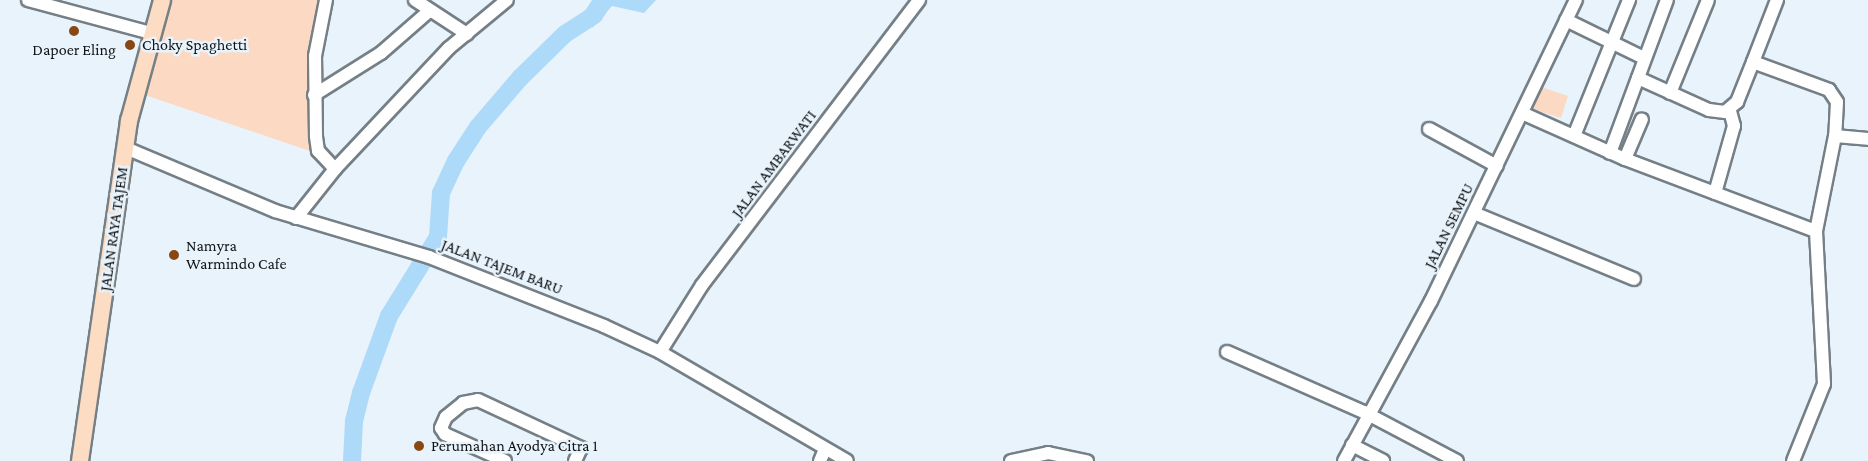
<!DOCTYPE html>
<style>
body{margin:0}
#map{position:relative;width:1868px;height:461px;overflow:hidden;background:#e8f3fc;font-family:"Crimson Pro",serif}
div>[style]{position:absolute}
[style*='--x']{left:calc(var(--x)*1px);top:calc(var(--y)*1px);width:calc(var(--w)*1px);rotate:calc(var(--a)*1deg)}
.green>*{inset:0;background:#fbd9c3}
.water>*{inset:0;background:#aedaf9}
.river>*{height:18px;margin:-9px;padding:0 9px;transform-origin:9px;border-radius:9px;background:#aedaf9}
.roads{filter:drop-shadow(2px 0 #757f86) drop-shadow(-2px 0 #757f86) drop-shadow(0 2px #757f86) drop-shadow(0 -2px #757f86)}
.minor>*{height:12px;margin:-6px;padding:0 6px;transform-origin:6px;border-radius:6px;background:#fff}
.secondary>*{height:16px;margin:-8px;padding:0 8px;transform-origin:8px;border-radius:8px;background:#fcdcc2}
.dots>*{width:16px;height:16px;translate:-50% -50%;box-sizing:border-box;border:3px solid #e8f3fc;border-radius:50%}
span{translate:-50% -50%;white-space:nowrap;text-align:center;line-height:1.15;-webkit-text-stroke:5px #e8f3fc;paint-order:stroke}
.poi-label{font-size:16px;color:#0f1315}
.left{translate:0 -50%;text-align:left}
.street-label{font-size:16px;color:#0f1315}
</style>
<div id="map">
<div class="green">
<i style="clip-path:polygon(166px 0,326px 0,313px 43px,313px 152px,142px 94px)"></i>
<i style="clip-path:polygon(1538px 86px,1568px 96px,1561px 118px,1527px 107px)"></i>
</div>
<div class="water">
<i style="clip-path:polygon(592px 0,656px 0,644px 13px,612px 6px,592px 28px,583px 14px)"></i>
</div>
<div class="river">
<i style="--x:352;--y:461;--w:40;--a:-87.1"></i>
<i style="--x:354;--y:421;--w:29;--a:-76"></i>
<i style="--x:361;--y:393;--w:82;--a:-70"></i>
<i style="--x:389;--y:316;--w:93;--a:-58.2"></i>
<i style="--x:438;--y:237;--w:44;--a:-86.1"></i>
<i style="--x:441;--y:193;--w:35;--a:-65"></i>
<i style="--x:456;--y:161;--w:40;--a:-57.1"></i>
<i style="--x:478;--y:127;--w:65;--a:-49.4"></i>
<i style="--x:520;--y:78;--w:63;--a:-44.4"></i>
<i style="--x:565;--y:34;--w:35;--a:-33"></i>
<i style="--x:594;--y:15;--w:18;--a:-56"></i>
</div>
<div class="roads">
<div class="minor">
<i style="--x:28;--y:0;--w:127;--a:15"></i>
<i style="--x:415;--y:0;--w:62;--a:33.2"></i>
<i style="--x:1777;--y:0;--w:66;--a:111.2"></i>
<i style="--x:1753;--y:62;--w:81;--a:20.2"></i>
<i style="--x:1829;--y:90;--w:14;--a:56"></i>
<i style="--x:1837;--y:102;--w:34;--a:93"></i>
<i style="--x:1835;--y:136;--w:97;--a:101.3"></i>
<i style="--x:1816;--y:231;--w:153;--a:87"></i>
<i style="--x:1824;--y:384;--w:83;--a:111.9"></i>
<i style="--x:1566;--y:20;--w:87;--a:26"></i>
<i style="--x:1638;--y:78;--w:78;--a:24.3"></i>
<i style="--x:1709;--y:110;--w:16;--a:7"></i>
<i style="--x:1725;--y:112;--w:16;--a:-40"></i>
<i style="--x:1737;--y:102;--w:43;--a:-68.2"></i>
<i style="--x:1670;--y:93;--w:100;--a:-67.8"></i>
<i style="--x:314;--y:95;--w:79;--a:-32.1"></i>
<i style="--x:381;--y:53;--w:62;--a:-41.1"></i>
<i style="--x:1522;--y:113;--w:113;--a:24.1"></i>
<i style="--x:1625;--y:159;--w:204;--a:20.7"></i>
<i style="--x:1429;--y:129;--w:77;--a:28.6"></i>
<i style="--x:1574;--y:136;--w:147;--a:-68"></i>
<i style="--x:1835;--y:136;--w:33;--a:5"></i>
<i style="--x:126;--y:148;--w:162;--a:22.9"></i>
<i style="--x:275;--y:211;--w:161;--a:16.6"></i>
<i style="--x:429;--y:257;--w:188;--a:21.5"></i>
<i style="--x:604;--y:326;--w:62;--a:24.9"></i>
<i style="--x:660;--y:352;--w:216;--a:30.2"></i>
<i style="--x:1610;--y:153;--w:163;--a:-69.6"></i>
<i style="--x:1625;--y:159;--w:43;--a:-67"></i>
<i style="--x:335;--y:169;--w:166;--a:-46.7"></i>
<i style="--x:449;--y:48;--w:75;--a:-39.6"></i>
<i style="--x:1715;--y:193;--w:70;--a:-74.2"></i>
<i style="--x:1734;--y:126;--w:16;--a:-105"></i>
<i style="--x:1474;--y:213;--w:173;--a:22.4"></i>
<i style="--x:296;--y:218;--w:63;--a:-51.5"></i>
<i style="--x:335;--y:169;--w:25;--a:-133"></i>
<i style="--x:318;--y:151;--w:15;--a:-98"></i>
<i style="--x:316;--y:136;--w:80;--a:-90.7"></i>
<i style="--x:315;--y:56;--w:57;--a:-78.9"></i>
<i style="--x:660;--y:352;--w:79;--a:-57.9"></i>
<i style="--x:702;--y:285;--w:358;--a:-52.7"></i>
<i style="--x:1227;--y:352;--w:150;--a:23.7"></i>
<i style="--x:1364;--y:412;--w:105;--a:27.8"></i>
<i style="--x:1352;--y:445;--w:35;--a:27"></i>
<i style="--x:505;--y:461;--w:66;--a:-155.8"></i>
<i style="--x:445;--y:434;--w:7;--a:-124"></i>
<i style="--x:441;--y:428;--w:12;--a:-66"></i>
<i style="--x:446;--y:417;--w:22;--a:-39"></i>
<i style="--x:463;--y:403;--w:15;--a:-11"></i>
<i style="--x:478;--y:400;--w:114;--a:25"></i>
<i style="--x:581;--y:448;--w:14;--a:115"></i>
<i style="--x:820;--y:461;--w:13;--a:-67"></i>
<i style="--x:1011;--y:461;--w:38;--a:-12"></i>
<i style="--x:1048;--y:453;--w:40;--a:12"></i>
<i style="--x:1344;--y:461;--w:182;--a:-61.5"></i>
<i style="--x:1431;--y:301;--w:334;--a:-64.3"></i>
</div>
<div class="secondary">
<i style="--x:80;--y:461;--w:344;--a:-81.8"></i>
<i style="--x:129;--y:121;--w:125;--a:-74.7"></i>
</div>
</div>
<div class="dots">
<i style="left:74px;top:31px;background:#894813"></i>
<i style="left:130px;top:45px;background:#894813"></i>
<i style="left:174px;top:255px;background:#894813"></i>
<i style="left:419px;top:446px;background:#894813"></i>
</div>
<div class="poi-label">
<span class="left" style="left:142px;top:45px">Choky Spaghetti</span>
<span style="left:74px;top:50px">Dapoer Eling</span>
<span class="left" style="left:186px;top:255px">Namyra<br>Warmindo Cafe</span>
<span class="left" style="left:431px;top:446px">Perumahan Ayodya Citra 1</span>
</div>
<div class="street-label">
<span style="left:774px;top:164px;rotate:-53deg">JALAN AMBARWATI</span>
<span style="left:1449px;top:226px;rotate:-64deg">JALAN SEMPU</span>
<span style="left:114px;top:229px;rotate:-82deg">JALAN RAYA TAJEM</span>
<span style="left:502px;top:267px;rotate:21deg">JALAN TAJEM BARU</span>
</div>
</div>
